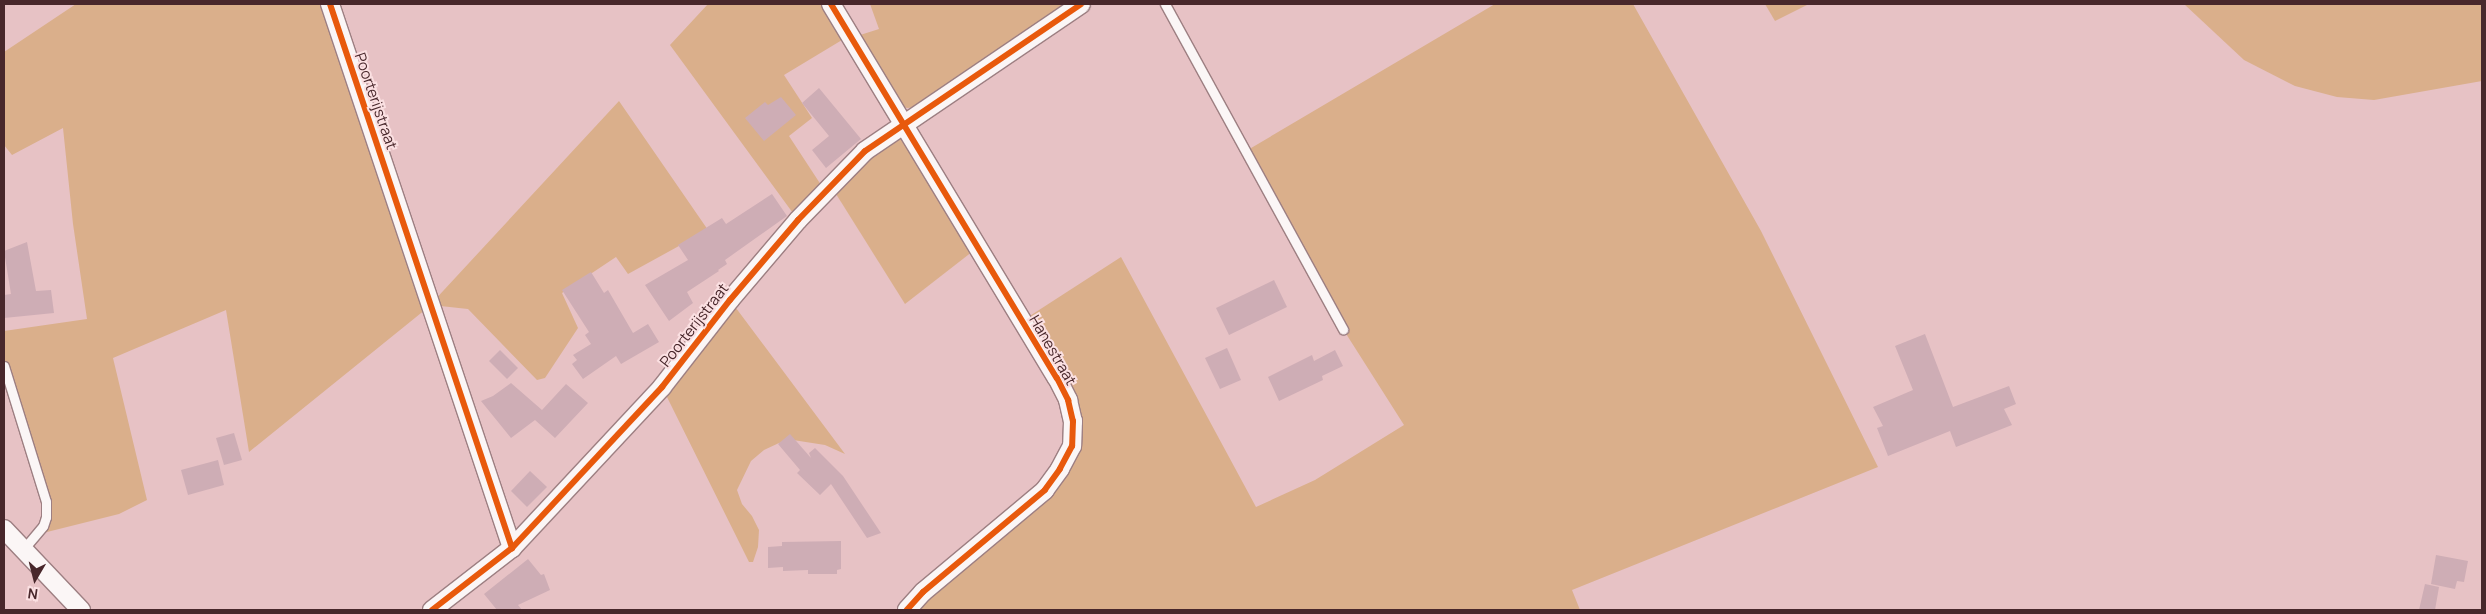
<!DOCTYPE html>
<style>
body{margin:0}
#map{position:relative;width:2486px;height:614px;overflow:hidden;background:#e7c2c5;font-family:Manrope,sans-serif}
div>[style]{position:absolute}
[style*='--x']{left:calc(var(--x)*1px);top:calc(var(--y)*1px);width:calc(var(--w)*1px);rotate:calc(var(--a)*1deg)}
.green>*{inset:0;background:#daaf8b}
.building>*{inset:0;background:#ceadb5}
.roads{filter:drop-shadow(1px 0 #9d7f82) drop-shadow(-1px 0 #9d7f82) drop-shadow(0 1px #9d7f82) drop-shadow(0 -1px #9d7f82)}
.service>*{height:9px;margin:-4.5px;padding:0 4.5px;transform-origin:4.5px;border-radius:4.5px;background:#fbf6f6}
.minor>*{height:18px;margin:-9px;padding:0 9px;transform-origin:9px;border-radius:9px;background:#fbf6f6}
.cycleway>*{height:6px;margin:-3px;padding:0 3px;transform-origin:3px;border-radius:3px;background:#e8590c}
span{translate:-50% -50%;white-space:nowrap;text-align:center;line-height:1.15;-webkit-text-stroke:4px #fbe0e2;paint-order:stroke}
.street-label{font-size:15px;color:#48272b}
.frame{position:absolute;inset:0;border:5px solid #48272b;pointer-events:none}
.north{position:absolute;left:10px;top:554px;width:50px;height:50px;-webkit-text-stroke:4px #fbe0e2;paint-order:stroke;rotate:188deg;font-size:14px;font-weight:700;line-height:20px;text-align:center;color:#48272b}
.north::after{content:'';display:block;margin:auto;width:18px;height:22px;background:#48272b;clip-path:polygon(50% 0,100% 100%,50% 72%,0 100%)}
</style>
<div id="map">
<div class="green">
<i style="clip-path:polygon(76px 4px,330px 4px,431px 304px,619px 101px,708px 230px,628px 274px,616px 257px,562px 293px,578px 328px,545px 378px,537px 380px,468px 309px,431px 305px,249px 452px,226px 310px,113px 358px,147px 500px,119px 514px,35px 535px,46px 518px,4px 366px,4px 331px,87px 319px,73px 224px,63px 128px,12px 155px,4px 145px,4px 52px)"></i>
<i style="clip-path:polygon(708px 4px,826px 4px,843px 32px,842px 40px,784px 75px,812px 118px,789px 136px,825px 191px,798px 220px,670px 45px)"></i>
<i style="clip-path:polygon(870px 4px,1066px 4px,918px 107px,907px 108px,899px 105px,857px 36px,879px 29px)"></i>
<i style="clip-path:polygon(1495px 4px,1633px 4px,1761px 231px,1878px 467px,1572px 590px,1580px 610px,907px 610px,1044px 490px,1073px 421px,1022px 321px,1121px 257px,1256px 507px,1315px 480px,1404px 425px,1343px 329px,1246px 151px)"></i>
<i style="clip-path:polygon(1765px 4px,1809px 4px,1775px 21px)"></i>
<i style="clip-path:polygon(2184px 4px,2482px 4px,2482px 81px,2374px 100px,2337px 97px,2295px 86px,2244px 60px)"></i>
<i style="clip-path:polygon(902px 124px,977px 248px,905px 304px,831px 186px)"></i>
<i style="clip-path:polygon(730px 300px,845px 454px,825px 445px,793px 440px,779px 443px,764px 450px,751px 461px,737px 490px,742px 504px,752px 516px,759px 530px,758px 547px,753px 562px,749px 562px,662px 387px)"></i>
</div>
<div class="building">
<i style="clip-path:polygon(819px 88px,861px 139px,826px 168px,812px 150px,829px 136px,802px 103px)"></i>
<i style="clip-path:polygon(781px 97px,796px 115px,764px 141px,745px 118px,765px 102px,768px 105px)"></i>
<i style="clip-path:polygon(772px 194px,787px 216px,725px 260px,727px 264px,718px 270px,719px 271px,687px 292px,693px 303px,669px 321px,645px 285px,688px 260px,678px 245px,722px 218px,726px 224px)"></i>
<i style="clip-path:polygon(27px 242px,36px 291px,51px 290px,54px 313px,4px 318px,4px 295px,11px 294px,4px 251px)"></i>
<i style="clip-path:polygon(591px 272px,604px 293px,608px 290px,633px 333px,648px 324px,659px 342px,621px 364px,616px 356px,583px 379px,572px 364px,577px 360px,573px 355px,591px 344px,585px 335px,589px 332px,562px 290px)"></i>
<i style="clip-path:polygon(1274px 280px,1287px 307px,1229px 335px,1216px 308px)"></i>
<i style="clip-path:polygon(1925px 334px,1953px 407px,2009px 386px,2016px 404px,2004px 409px,2012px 425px,1956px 447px,1950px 431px,1888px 456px,1877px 428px,1883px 426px,1873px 407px,1913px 390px,1895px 346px)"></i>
<i style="clip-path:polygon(1227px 348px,1241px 380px,1220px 389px,1205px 358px)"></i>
<i style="clip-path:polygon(500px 350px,518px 368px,507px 379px,489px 361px)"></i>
<i style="clip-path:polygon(1335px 350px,1343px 366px,1322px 376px,1323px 380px,1279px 401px,1268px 377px,1312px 355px,1314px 361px)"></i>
<i style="clip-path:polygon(511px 383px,542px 410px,566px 384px,588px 403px,555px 438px,535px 420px,511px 438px,481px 401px,493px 396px)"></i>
<i style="clip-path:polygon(234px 433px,242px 460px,224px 465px,216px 438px)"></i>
<i style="clip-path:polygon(790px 434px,811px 458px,809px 453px,815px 448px,843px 476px,881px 533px,867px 538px,831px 484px,820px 495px,797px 473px,800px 470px,778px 444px)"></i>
<i style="clip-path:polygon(218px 460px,224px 485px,188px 495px,181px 470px)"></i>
<i style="clip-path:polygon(530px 471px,547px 487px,527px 507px,511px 491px)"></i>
<i style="clip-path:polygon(841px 541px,841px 569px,837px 570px,837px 574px,808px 574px,808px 570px,783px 571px,783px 567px,768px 568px,768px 547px,782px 546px,782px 542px)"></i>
<i style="clip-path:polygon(2436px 555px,2468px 561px,2464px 582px,2457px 581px,2455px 589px,2431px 584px)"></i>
<i style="clip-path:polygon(528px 559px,541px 575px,544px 574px,550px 590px,518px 605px,522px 610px,497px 610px,484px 594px)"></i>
<i style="clip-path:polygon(2425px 584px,2439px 587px,2435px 610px,2419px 610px)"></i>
</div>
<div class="roads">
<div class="service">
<i style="--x:1165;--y:4;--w:371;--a:61.3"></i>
<i style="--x:4;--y:366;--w:142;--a:72.8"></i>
<i style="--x:46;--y:502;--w:15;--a:90"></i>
<i style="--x:46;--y:517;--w:9;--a:108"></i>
<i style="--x:43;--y:526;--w:30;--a:130"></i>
</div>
<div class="minor">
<i style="--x:330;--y:4;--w:574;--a:71.5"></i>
<i style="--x:831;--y:4;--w:437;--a:58.9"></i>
<i style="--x:1057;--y:378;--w:25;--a:63"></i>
<i style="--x:1068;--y:400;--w:22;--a:77"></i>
<i style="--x:1073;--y:421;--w:25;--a:92"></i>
<i style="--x:1072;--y:446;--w:26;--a:118"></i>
<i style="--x:1060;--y:469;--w:26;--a:126"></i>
<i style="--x:1045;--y:490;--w:159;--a:140.1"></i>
<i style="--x:923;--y:592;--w:24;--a:132"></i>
<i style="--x:4;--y:529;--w:112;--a:46.5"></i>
<i style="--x:432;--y:610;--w:101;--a:-37.8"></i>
<i style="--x:512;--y:548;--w:220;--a:-47"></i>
<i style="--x:662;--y:387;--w:110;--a:-52"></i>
<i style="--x:730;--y:300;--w:105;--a:-49.6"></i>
<i style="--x:798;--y:220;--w:96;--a:-45.8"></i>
<i style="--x:865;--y:151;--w:261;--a:-34.2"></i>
</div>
</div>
<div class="cycleway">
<i style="--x:330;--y:4;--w:574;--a:71.5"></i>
<i style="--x:831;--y:4;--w:437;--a:58.9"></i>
<i style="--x:1057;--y:378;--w:25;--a:63"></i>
<i style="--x:1068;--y:400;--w:22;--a:77"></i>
<i style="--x:1073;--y:421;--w:25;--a:92"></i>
<i style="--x:1072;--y:446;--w:26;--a:118"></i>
<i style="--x:1060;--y:469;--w:26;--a:126"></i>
<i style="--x:1045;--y:490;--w:159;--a:140.1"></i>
<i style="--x:923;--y:592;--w:24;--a:132"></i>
<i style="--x:432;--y:610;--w:101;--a:-37.8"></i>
<i style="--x:512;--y:548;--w:220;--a:-47"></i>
<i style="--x:662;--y:387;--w:110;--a:-52"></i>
<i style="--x:730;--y:300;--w:105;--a:-49.6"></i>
<i style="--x:798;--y:220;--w:96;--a:-45.8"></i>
<i style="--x:865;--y:151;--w:261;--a:-34.2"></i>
</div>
<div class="street-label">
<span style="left:376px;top:101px;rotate:71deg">Poorterijstraat</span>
<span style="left:694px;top:325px;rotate:-52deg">Poorterijstraat</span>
<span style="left:1053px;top:350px;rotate:60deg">Hanestraat</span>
</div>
<div class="frame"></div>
<div class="north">N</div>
</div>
